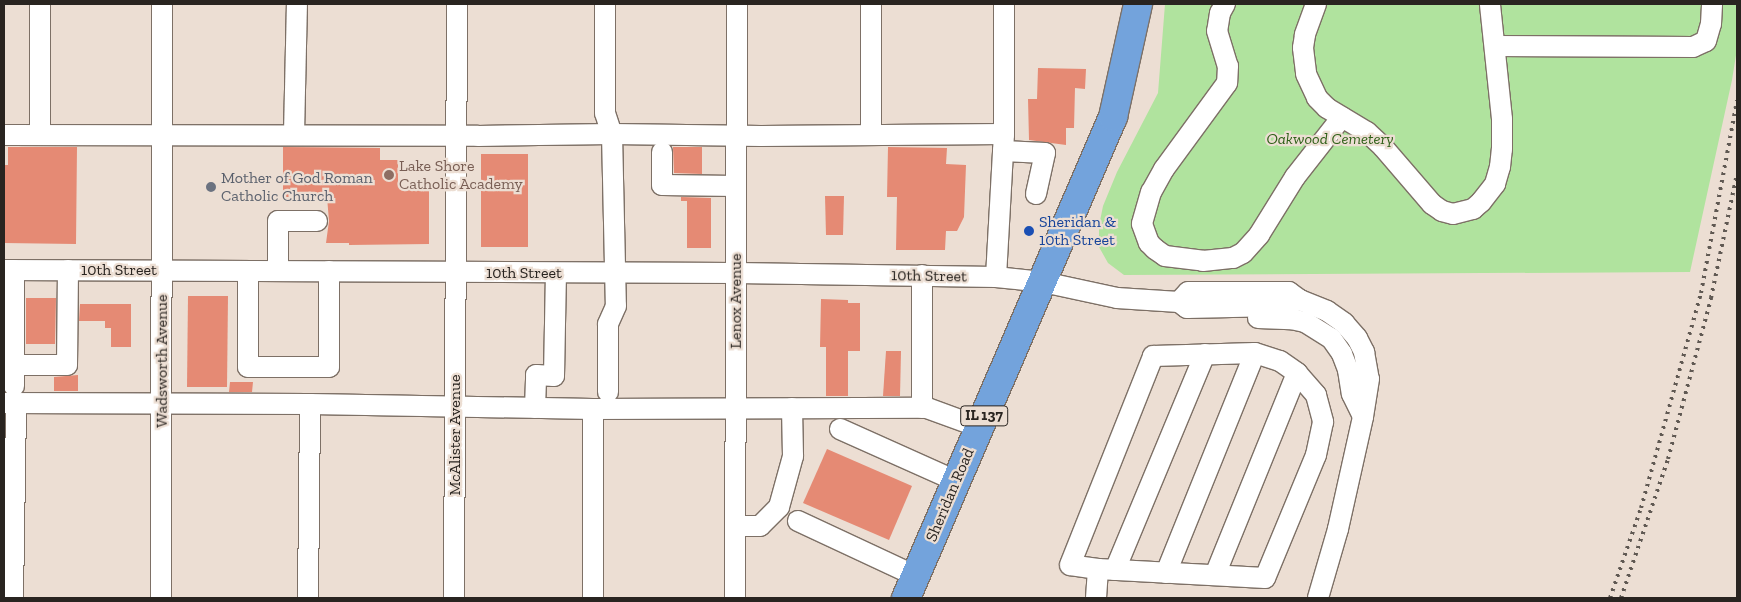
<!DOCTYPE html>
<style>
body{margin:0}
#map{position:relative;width:1741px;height:602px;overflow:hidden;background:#ecded3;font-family:"Zilla Slab",serif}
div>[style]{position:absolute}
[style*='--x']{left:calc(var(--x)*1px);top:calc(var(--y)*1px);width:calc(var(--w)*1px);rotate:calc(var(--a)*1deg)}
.green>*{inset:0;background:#b0e39e}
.building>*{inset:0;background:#e58a74}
.roads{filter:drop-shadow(1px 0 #7d7066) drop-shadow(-1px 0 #7d7066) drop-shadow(0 1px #7d7066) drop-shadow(0 -1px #7d7066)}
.minor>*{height:20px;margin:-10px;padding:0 10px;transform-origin:10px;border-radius:10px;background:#fff}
.highway>*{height:28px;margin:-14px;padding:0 14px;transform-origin:14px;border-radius:14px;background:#73a3dc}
.rail>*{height:4px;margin-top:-2px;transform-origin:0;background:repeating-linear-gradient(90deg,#605953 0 2.5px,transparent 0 7.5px)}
.dots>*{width:14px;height:14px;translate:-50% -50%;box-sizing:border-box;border:2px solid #ecded3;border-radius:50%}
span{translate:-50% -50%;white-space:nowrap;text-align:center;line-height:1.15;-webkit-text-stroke:4.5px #ecded3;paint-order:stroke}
.shield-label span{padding:1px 4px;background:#ecded3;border:1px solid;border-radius:4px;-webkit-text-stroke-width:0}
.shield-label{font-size:15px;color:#292420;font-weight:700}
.park-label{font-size:16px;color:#2d5f16;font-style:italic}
.education-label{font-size:16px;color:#785e54}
.left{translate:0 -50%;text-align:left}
.worship-label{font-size:16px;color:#5b616d}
.transit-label{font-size:16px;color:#164399}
.street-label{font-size:16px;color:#292420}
.frame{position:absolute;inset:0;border:5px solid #292420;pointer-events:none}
</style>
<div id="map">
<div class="green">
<i style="clip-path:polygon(1165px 4px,1737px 4px,1737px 49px,1732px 80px,1690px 272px,1124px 275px,1108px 263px,1099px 247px,1099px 226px,1103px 206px,1117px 172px,1158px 93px)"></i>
</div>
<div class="building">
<i style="clip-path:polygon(1038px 68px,1086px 69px,1085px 89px,1075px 88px,1074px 128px,1066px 128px,1066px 145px,1029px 140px,1028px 99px,1037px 99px)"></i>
<i style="clip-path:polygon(8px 147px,77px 147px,76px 244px,4px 243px,4px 165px,8px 165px)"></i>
<i style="clip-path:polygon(283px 147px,380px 148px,380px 160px,398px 160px,398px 187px,429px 187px,429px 244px,349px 245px,349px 243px,326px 243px,329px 221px,327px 197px,283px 197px)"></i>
<i style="clip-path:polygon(673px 147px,702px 147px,702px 174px,674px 173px)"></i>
<i style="clip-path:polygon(888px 147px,947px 148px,946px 164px,966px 165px,964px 217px,957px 231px,946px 231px,945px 250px,896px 250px,897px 197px,887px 197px)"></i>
<i style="clip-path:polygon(481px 154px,528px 154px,528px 247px,481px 247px)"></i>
<i style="clip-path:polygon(825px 196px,844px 196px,843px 235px,826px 235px)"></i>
<i style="clip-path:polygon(681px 197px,711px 198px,711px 248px,687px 248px,687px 201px,681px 201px)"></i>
<i style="clip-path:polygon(188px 296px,228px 296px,227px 387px,187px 387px)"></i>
<i style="clip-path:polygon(26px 298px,56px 298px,55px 344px,26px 344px)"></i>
<i style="clip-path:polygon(821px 299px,848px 300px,848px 303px,860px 303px,860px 351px,848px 351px,848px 396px,826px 396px,826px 347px,820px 347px)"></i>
<i style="clip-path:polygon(80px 304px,131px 304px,131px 347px,111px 347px,111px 328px,105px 328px,105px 321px,79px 321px)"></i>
<i style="clip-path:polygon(886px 351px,901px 351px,900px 396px,883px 396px)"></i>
<i style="clip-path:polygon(78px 375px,78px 391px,54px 391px,54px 377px)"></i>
<i style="clip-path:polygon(230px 382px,253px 382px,252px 392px,229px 392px)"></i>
<i style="clip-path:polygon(827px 449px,912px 486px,889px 540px,803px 503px)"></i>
</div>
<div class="roads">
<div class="minor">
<i style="--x:605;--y:4;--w:109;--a:90"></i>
<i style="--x:605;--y:113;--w:22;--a:72"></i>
<i style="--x:612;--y:134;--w:172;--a:88.7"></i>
<i style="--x:616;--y:306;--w:20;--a:114"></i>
<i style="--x:608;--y:324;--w:68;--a:90"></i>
<i style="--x:1225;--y:4;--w:10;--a:119"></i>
<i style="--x:1220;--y:13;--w:18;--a:99"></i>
<i style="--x:1217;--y:31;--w:37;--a:73"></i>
<i style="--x:1228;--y:66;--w:17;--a:93"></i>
<i style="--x:1227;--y:83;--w:107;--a:126.2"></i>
<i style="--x:1164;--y:169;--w:26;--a:119"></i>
<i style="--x:1151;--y:192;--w:33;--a:106"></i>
<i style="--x:1142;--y:224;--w:20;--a:70"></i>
<i style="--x:1149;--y:243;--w:8;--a:45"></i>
<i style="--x:1155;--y:249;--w:12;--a:35"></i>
<i style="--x:1165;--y:256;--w:38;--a:7"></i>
<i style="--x:1203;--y:261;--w:30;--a:-6"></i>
<i style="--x:1233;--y:258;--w:11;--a:-27"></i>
<i style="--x:1243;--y:253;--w:24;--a:-48"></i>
<i style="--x:1259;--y:235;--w:68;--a:-58.2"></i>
<i style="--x:1295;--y:177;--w:76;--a:-51.9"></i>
<i style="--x:1316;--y:4;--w:33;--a:110"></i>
<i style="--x:1305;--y:35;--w:13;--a:99"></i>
<i style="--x:1303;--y:48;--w:26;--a:83"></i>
<i style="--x:1306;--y:74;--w:26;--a:65"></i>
<i style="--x:1317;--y:98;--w:14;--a:45"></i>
<i style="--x:1327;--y:108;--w:47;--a:31"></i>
<i style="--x:1367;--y:132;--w:22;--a:43"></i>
<i style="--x:1383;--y:147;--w:75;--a:49.3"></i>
<i style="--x:1432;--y:204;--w:12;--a:35"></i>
<i style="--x:1442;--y:211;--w:11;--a:15"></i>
<i style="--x:1453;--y:214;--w:21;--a:-14"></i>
<i style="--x:1473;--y:209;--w:11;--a:-41"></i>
<i style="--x:1481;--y:202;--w:23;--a:-52"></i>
<i style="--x:1495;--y:184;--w:18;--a:-74"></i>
<i style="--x:1500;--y:167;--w:18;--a:-84"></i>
<i style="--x:1502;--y:149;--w:30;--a:-90"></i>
<i style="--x:1502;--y:119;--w:116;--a:-96"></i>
<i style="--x:1496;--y:46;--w:197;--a:0.3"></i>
<i style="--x:1693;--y:47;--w:14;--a:-25"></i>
<i style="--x:1706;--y:41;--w:18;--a:-74"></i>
<i style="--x:1711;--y:24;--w:20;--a:-87"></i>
<i style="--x:294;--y:134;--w:130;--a:-88.7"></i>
<i style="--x:871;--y:134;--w:130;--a:-90"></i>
<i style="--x:4;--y:135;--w:474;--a:0.1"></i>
<i style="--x:478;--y:136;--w:134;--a:-0.9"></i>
<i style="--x:612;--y:134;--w:149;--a:0.8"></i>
<i style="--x:761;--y:136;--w:243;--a:-0.5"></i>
<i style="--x:40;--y:135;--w:131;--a:-90"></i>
<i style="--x:1003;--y:151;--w:42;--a:2.7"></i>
<i style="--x:1045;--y:153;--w:42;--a:102.4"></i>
<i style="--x:662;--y:152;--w:33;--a:90"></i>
<i style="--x:662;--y:185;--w:74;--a:0.8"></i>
<i style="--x:4;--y:270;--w:732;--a:0.23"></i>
<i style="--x:736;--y:273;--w:260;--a:0.9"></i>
<i style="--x:996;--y:277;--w:47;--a:6.1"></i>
<i style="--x:1043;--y:282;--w:76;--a:12.2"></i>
<i style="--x:1117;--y:298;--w:62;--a:3.7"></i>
<i style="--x:1179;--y:302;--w:10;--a:37"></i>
<i style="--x:1187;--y:308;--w:91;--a:-1.3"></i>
<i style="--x:1278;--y:306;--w:23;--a:-15"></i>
<i style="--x:248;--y:271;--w:96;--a:90"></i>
<i style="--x:248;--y:367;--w:81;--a:0"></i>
<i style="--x:329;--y:367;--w:96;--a:-90"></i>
<i style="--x:278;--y:271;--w:50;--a:-90"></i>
<i style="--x:278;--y:221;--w:39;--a:0"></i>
<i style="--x:996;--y:277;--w:143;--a:-86.8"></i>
<i style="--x:1004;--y:134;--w:130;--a:-90"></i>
<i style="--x:1179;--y:302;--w:13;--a:-48"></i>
<i style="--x:1188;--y:292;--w:101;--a:0"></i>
<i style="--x:1289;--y:292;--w:14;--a:36"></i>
<i style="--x:1300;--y:300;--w:29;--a:22"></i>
<i style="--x:1327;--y:311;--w:21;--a:35"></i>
<i style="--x:1344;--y:323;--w:20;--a:49"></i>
<i style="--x:1357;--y:338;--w:16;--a:63"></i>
<i style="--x:1364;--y:352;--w:27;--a:80"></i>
<i style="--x:1369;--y:379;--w:38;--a:99"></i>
<i style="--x:1363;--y:417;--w:115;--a:102.6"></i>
<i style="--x:1338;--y:529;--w:72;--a:106.2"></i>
<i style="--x:1258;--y:318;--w:33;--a:2"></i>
<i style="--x:1291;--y:319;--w:14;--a:12"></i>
<i style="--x:1305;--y:322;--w:31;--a:32"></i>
<i style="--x:1331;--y:338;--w:19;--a:55"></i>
<i style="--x:1342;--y:354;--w:17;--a:69"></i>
<i style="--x:1348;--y:370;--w:24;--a:81"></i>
<i style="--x:1352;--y:394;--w:25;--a:64"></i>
<i style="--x:1255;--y:353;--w:26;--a:18"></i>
<i style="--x:1280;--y:361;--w:21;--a:35"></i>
<i style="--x:1297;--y:373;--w:29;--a:49"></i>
<i style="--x:1316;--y:395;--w:28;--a:75"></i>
<i style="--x:1323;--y:422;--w:34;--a:102"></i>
<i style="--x:1316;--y:455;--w:133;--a:112.5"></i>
<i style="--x:1265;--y:578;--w:167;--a:-176.9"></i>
<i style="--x:1098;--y:569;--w:28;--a:-172"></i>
<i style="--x:1070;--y:565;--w:225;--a:-68.3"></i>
<i style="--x:1153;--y:356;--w:102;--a:-1.7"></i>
<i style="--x:14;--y:365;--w:53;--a:0"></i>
<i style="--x:67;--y:365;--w:95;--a:-89.4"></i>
<i style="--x:14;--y:386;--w:116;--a:-90"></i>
<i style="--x:4;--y:403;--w:306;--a:0.2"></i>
<i style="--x:310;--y:404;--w:283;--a:1"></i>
<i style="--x:593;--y:409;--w:334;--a:-0.2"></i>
<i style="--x:927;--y:408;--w:55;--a:20.1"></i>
<i style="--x:535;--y:408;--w:33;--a:-88"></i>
<i style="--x:536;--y:375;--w:18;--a:3"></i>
<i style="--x:554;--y:376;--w:103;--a:-88.9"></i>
<i style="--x:922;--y:408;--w:133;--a:-90"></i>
<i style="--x:593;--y:409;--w:189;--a:90"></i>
<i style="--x:840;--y:429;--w:127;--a:24.1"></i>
<i style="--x:798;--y:521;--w:130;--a:25"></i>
<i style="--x:736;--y:526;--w:24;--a:0"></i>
<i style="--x:760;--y:526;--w:27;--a:-45"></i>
<i style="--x:779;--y:507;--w:53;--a:-74.6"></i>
<i style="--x:793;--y:456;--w:48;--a:-91.2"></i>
<i style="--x:1115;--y:570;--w:234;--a:-67.4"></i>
<i style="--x:1166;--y:573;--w:237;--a:-68"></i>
<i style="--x:1215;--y:575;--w:218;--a:-67.9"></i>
<i style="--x:13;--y:598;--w:195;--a:-89.1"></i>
<i style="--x:161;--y:598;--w:594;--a:-89.9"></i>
<i style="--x:308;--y:598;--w:194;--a:-89.4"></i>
<i style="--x:454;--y:598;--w:594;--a:-89.71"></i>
<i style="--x:735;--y:598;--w:594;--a:-89.81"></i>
<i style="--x:1096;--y:598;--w:29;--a:-86"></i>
</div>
<div class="highway">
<i style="--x:906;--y:598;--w:524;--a:-66.72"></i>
<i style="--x:1113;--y:117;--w:116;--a:-77.5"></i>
</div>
</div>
<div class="rail">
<i style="--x:1610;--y:598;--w:95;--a:-71"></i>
<i style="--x:1641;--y:508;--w:223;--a:-74.4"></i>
<i style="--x:1701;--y:293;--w:196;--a:-79.4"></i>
<i style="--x:1621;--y:598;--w:147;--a:-71.3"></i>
<i style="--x:1668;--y:459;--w:167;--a:-75"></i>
<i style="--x:1711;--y:298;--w:127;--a:-78.2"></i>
</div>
<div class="dots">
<i style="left:389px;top:175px;background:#8d6e63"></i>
<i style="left:211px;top:187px;background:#6b7280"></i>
<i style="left:1029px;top:231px;background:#1a4fb4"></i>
</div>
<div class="shield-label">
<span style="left:984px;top:416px">IL 137</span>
</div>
<div class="park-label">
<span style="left:1330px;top:139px">Oakwood Cemetery</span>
</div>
<div class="education-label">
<span class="left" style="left:399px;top:175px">Lake Shore<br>Catholic Academy</span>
</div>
<div class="worship-label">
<span class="left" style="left:221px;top:187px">Mother of God Roman<br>Catholic Church</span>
</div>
<div class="transit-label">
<span class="left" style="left:1039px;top:231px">Sheridan &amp;<br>10th Street</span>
</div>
<div class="street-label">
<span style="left:119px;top:270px">10th Street</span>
<span style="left:524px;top:273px">10th Street</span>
<span style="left:929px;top:276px;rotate:1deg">10th Street</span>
<span style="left:736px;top:301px;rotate:-90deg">Lenox Avenue</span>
<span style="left:162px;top:361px;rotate:-90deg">Wadsworth Avenue</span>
<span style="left:455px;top:435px;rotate:-90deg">McAlister Avenue</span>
<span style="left:950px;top:495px;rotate:-67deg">Sheridan Road</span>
</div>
<div class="frame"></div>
</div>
